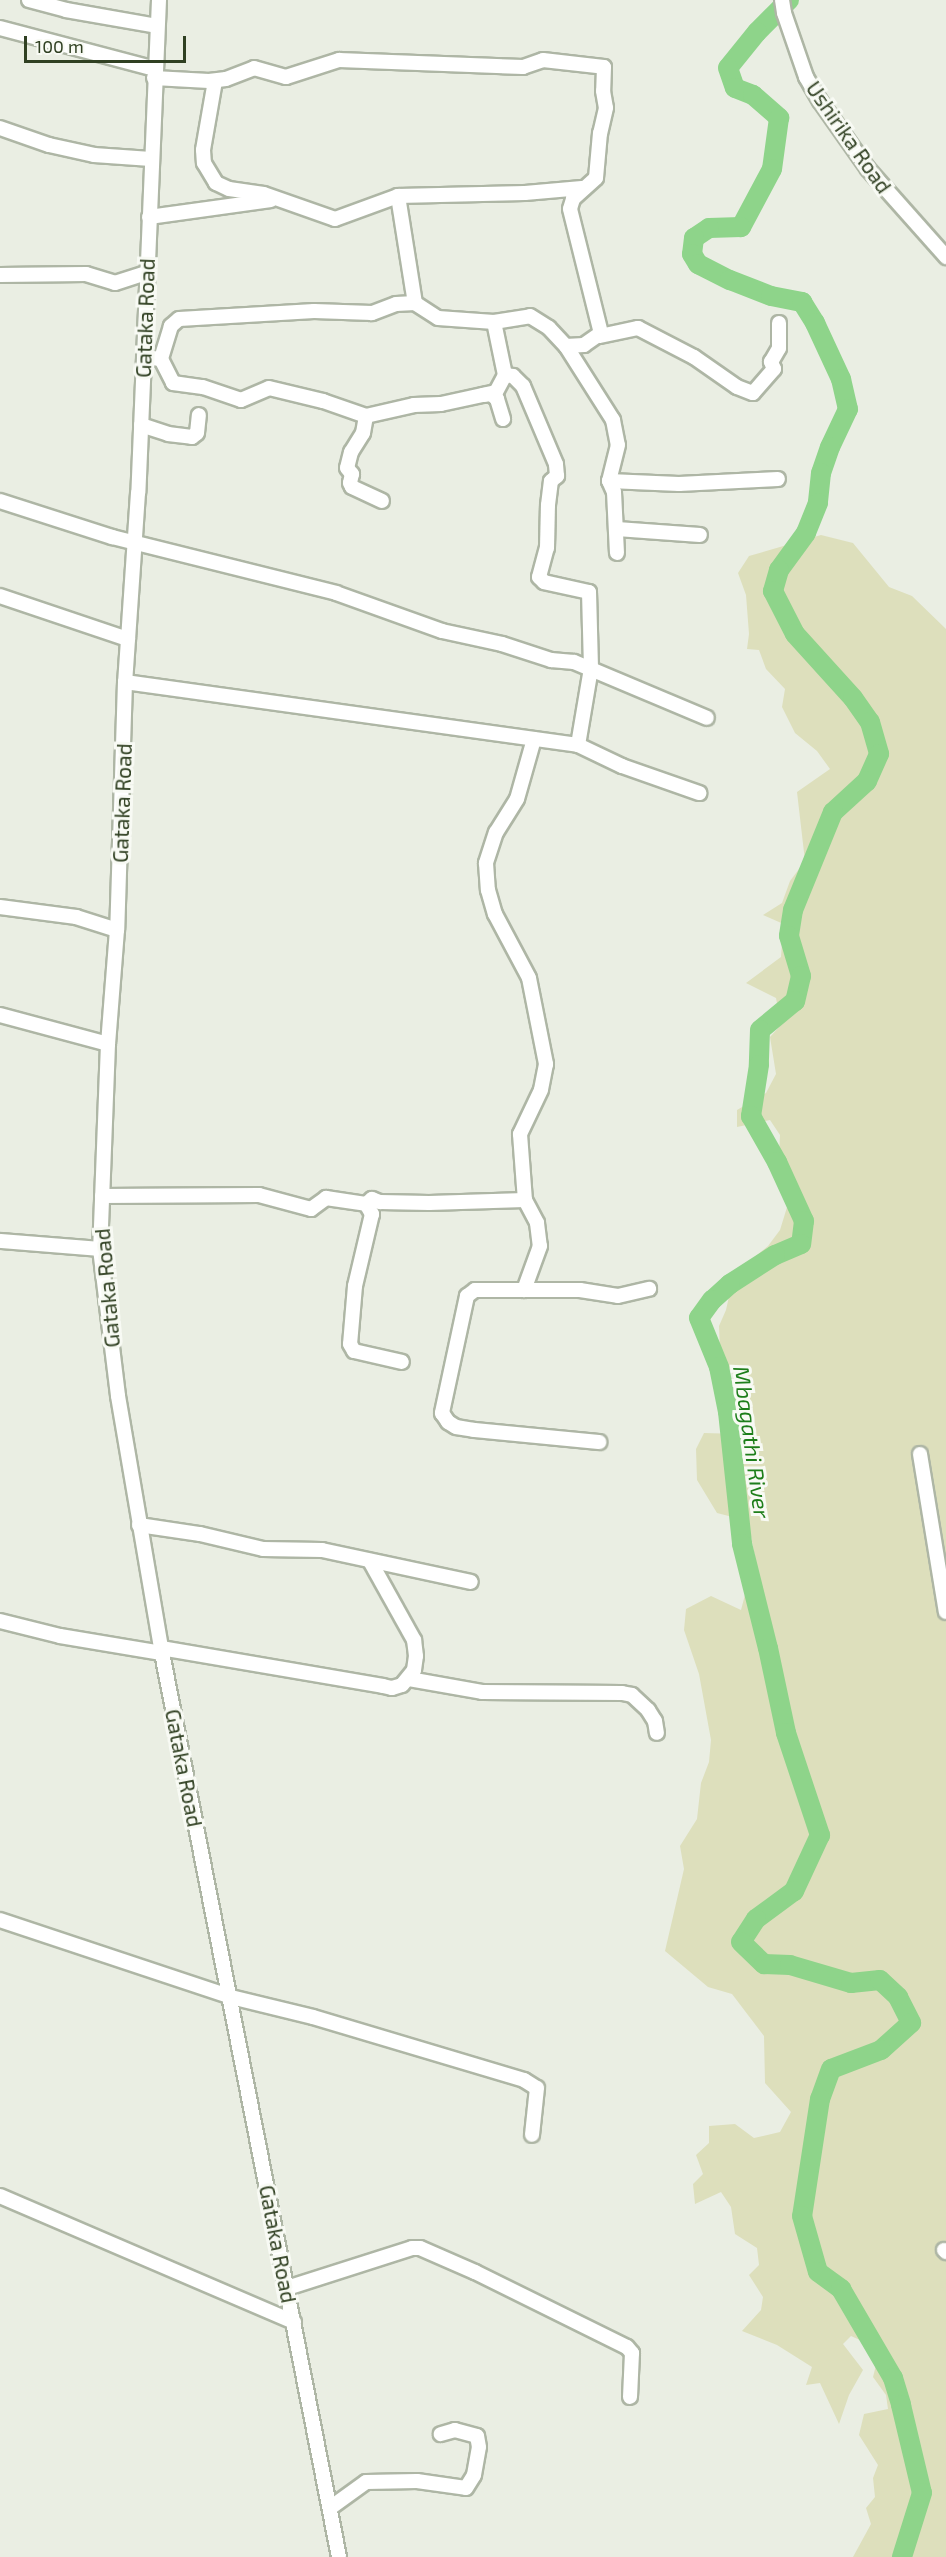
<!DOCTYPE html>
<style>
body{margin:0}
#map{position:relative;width:946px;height:2557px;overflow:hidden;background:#eaeee3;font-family:"Exo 2",sans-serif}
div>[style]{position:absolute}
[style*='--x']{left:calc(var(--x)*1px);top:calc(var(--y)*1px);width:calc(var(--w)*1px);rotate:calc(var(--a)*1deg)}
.green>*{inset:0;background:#dddfbc}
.river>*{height:20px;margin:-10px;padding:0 10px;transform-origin:10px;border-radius:10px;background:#8ed48a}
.roads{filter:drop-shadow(2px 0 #aeb6a5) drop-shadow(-2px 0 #aeb6a5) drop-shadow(0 2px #aeb6a5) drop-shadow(0 -2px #aeb6a5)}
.minor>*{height:14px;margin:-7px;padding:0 7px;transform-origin:7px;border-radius:7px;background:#fff}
span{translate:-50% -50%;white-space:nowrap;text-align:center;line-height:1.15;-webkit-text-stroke:6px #f8faf4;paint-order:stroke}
.street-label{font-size:21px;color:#304022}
.water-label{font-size:22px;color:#1d7e1a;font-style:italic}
.scale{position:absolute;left:24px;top:36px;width:162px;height:27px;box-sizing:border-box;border:3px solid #304022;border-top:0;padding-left:8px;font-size:18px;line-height:21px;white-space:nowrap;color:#304022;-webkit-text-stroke:4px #f8faf4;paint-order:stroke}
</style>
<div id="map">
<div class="green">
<i style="clip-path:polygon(821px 535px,853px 543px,889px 587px,912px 596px,946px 629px,946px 2557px,853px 2557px,871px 2524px,866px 2508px,875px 2497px,873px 2478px,878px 2465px,859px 2435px,864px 2414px,888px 2409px,886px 2395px,873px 2377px,882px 2342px,862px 2341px,851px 2336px,843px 2344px,863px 2370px,849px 2395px,839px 2424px,820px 2383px,806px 2385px,812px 2367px,777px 2345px,742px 2331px,761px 2310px,763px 2297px,749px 2275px,759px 2265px,757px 2248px,735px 2234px,731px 2207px,721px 2192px,695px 2204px,693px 2184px,703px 2174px,696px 2155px,709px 2143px,709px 2126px,735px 2124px,754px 2138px,780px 2132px,791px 2112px,765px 2083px,764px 2036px,732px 1994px,708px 1987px,665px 1951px,684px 1869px,680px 1846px,697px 1819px,701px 1783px,709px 1762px,711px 1740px,699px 1674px,684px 1630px,686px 1609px,711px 1596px,741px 1610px,755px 1557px,748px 1521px,717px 1513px,697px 1480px,696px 1449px,704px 1433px,738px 1434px,733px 1374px,720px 1351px,719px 1326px,726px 1310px,734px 1274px,768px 1246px,780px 1230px,788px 1204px,778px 1176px,780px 1135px,770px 1120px,737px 1127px,737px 1110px,766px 1093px,776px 1074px,770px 1037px,781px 1025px,776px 998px,746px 983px,781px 957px,782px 943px,795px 929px,763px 915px,782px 903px,790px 881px,805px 861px,797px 792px,830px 769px,817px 751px,795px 733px,782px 707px,785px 689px,766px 669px,759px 650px,747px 649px,749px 634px,746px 595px,738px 573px,749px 556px)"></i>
</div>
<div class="river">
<i style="--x:789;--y:0;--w:45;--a:135"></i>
<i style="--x:757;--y:32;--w:46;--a:128.9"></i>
<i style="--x:728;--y:68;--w:21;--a:71"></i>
<i style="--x:735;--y:88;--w:19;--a:21"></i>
<i style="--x:753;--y:95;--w:35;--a:41"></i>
<i style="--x:779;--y:118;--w:51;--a:97.8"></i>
<i style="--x:772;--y:169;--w:66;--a:118.1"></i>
<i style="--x:741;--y:227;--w:32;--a:178"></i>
<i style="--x:709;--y:228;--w:18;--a:146"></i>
<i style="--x:694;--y:238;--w:16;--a:97"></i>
<i style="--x:692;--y:254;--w:12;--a:59"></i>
<i style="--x:698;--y:264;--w:36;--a:27"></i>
<i style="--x:730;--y:280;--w:44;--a:21.3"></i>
<i style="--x:771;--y:296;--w:32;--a:11"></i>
<i style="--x:802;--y:302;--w:25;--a:58"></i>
<i style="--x:815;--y:323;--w:62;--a:65.1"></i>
<i style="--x:841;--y:379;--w:31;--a:77"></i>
<i style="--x:848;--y:409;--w:42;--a:115.3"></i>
<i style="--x:830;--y:447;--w:28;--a:109"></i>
<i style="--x:821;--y:473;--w:30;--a:96"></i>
<i style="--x:818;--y:503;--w:32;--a:112"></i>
<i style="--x:806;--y:533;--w:46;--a:126.1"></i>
<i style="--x:779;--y:570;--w:22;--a:106"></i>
<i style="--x:773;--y:591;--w:48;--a:62.9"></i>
<i style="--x:795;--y:634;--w:86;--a:47.8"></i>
<i style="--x:853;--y:698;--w:29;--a:55"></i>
<i style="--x:870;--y:722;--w:33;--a:74"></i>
<i style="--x:879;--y:754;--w:30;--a:114"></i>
<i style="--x:867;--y:781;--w:46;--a:137.6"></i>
<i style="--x:833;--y:812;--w:106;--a:112.2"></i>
<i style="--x:793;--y:910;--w:26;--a:99"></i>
<i style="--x:789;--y:936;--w:42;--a:73.3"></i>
<i style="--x:801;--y:976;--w:26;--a:103"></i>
<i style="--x:795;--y:1001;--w:45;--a:140.4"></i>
<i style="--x:760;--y:1030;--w:35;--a:92"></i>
<i style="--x:759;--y:1065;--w:52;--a:98.9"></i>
<i style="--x:751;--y:1116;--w:53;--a:60.5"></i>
<i style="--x:777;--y:1162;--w:65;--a:65.4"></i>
<i style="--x:804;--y:1221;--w:23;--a:97"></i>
<i style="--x:801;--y:1244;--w:28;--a:157"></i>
<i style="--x:775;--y:1255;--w:54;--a:147.2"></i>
<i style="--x:730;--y:1284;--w:24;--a:138"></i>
<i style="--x:712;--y:1300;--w:22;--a:126"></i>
<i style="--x:699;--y:1318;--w:53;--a:67.8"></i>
<i style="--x:719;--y:1367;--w:46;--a:78.7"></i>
<i style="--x:728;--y:1412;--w:133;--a:83.9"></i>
<i style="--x:742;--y:1544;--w:107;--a:76"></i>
<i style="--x:768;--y:1648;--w:87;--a:78"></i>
<i style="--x:786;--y:1733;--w:108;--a:71.6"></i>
<i style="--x:820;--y:1835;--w:62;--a:114.9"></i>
<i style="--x:794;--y:1891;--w:47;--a:143.6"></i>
<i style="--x:756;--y:1919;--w:27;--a:123"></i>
<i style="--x:741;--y:1942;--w:32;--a:44"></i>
<i style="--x:764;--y:1964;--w:26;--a:2"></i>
<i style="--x:790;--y:1965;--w:64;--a:16.4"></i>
<i style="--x:851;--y:1983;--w:29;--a:-6"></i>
<i style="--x:880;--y:1980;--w:25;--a:43"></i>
<i style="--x:898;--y:1997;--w:29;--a:63"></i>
<i style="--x:911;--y:2023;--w:40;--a:138"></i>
<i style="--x:881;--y:2050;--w:53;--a:159.2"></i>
<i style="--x:831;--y:2069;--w:32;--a:110"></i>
<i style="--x:820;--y:2099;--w:118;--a:98.7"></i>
<i style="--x:802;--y:2216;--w:58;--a:74.1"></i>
<i style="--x:818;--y:2272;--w:29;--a:36"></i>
<i style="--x:841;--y:2289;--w:103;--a:59.7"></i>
<i style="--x:893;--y:2378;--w:28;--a:73"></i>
<i style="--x:901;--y:2405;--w:90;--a:76.6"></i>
<i style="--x:922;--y:2493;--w:67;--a:107.4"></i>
</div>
<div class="roads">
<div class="minor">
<i style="--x:29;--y:0;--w:38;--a:15"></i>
<i style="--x:66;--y:10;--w:92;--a:10"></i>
<i style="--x:159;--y:0;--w:493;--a:92.4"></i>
<i style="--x:138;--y:493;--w:189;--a:93.9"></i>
<i style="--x:125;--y:682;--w:248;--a:91.8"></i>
<i style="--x:117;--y:930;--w:114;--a:94.5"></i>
<i style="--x:108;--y:1044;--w:205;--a:92.2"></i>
<i style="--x:100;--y:1249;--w:148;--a:83"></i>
<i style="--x:118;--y:1396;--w:256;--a:80.3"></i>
<i style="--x:161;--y:1648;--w:926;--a:78.92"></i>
<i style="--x:782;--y:0;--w:13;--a:81"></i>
<i style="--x:784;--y:13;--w:68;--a:71"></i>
<i style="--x:806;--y:77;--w:28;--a:60"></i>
<i style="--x:820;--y:101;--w:83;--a:54.8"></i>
<i style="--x:868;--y:169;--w:118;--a:48.4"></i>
<i style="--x:0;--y:28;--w:160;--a:14.8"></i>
<i style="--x:154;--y:78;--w:55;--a:3.1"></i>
<i style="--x:209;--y:81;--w:17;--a:-7"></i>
<i style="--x:226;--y:79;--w:30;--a:-21"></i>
<i style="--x:254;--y:68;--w:33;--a:16"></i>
<i style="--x:286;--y:77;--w:56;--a:-17.8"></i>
<i style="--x:339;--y:60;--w:184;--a:2.2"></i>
<i style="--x:523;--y:67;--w:21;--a:-19"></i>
<i style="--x:543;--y:60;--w:61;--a:6.5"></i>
<i style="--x:604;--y:67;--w:24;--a:92"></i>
<i style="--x:603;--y:91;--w:17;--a:80"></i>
<i style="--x:606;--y:108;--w:26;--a:103"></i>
<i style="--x:600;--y:133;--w:45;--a:95.1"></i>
<i style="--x:596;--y:178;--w:31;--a:138"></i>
<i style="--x:573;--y:199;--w:10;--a:107"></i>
<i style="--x:570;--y:209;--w:128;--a:76"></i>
<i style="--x:601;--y:333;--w:21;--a:145"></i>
<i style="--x:584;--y:345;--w:18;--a:177"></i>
<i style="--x:215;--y:81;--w:70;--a:99.9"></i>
<i style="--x:203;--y:150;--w:13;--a:86"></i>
<i style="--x:204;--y:163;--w:23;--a:59"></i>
<i style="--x:216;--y:183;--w:14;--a:25"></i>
<i style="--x:229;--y:189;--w:35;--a:8"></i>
<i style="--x:264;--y:194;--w:75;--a:19.4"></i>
<i style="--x:335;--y:219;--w:67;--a:-20.1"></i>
<i style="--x:398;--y:196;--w:127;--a:-1.4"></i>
<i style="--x:525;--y:193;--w:57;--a:-5"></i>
<i style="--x:0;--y:128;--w:52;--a:19.1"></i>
<i style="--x:49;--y:145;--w:46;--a:12.5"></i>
<i style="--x:94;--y:155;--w:57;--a:4"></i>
<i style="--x:398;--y:196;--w:108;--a:81"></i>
<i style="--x:149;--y:217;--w:123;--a:-7.9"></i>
<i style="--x:0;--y:275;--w:86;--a:-0.7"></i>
<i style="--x:86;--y:274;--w:30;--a:17"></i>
<i style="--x:115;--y:283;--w:33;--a:-18"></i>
<i style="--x:494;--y:322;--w:36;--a:-9"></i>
<i style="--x:530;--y:316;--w:22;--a:32"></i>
<i style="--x:549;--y:328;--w:25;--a:47"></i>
<i style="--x:566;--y:346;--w:88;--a:57.6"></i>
<i style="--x:613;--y:420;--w:25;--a:79"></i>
<i style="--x:618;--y:445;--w:37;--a:104"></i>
<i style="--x:609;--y:481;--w:70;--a:2.5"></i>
<i style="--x:679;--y:484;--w:99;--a:-2.9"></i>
<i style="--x:600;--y:336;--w:39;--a:-12"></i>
<i style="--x:638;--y:328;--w:63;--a:27.4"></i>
<i style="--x:694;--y:357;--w:52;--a:34.9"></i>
<i style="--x:737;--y:387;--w:17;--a:21"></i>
<i style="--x:753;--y:393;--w:32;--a:-49"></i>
<i style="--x:774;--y:369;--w:8;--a:-113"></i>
<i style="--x:771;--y:362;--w:16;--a:-60"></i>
<i style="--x:779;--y:348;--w:25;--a:-90"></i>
<i style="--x:152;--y:358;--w:9;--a:6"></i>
<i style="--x:161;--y:359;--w:27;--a:63"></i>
<i style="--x:173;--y:383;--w:30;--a:8"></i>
<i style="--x:203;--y:387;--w:40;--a:18.9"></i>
<i style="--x:241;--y:400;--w:30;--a:-23"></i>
<i style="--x:269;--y:388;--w:56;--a:13.5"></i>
<i style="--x:323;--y:401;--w:46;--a:19.2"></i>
<i style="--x:366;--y:416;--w:49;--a:-12.9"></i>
<i style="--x:414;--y:405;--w:27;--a:-2"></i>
<i style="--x:441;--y:404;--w:56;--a:-12.3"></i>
<i style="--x:496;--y:392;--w:19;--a:-62"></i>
<i style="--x:483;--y:395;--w:8;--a:-7"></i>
<i style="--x:491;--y:394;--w:8;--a:40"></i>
<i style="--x:497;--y:399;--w:21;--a:73"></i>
<i style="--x:366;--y:416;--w:17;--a:100"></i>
<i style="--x:363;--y:433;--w:22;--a:122"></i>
<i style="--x:351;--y:452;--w:16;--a:104"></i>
<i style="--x:347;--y:468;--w:8;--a:50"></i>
<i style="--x:352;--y:474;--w:9;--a:103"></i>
<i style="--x:350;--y:483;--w:4;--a:63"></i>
<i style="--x:352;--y:487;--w:33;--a:25"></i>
<i style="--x:141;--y:425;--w:28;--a:18"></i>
<i style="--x:168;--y:434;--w:24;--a:7"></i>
<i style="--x:192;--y:437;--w:6;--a:-39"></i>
<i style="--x:197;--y:433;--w:18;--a:-84"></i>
<i style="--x:609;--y:481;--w:12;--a:66"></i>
<i style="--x:614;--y:492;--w:61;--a:87.2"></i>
<i style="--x:0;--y:501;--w:118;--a:17.8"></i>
<i style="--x:112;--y:537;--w:231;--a:14"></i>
<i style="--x:336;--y:593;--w:113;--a:19.7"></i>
<i style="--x:442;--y:631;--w:61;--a:12.2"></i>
<i style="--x:502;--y:644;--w:52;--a:18.1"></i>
<i style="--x:551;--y:660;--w:23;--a:5"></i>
<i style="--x:574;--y:662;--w:144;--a:22.8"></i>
<i style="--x:617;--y:529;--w:83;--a:4.1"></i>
<i style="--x:0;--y:596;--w:135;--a:18.6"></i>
<i style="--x:125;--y:682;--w:457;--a:7.9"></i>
<i style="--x:578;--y:745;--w:78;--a:-80.4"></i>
<i style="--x:591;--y:668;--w:76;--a:-91.5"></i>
<i style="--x:589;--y:592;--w:46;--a:-167.5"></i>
<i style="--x:544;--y:582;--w:7;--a:-135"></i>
<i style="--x:539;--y:577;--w:30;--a:-75"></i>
<i style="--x:547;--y:548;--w:43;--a:-88.7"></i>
<i style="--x:548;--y:505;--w:24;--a:-83"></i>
<i style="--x:551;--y:481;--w:8;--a:-40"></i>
<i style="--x:557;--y:476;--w:12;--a:-95"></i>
<i style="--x:556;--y:464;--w:85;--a:-112.9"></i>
<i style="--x:523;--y:386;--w:14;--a:-135"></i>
<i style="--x:513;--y:376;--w:8;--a:-173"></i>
<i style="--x:505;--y:375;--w:54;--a:-101.7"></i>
<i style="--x:494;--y:322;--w:56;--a:-175.9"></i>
<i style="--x:438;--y:318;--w:27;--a:-147"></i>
<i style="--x:415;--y:303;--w:19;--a:177"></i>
<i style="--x:396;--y:304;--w:26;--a:159"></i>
<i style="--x:372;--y:313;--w:58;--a:-178"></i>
<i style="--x:314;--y:311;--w:135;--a:176.6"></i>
<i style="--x:179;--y:319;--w:11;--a:139"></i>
<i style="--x:171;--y:326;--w:34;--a:107"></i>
<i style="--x:534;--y:739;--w:62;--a:105.8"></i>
<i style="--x:517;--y:799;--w:39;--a:122"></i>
<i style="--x:496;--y:832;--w:33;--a:108"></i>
<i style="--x:486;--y:863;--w:27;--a:86"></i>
<i style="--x:488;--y:890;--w:25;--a:74"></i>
<i style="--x:495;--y:914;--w:72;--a:62"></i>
<i style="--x:529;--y:978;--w:88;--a:78.8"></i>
<i style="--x:546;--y:1064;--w:26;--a:101"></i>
<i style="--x:541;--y:1090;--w:49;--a:115.5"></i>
<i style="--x:520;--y:1134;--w:66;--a:85.7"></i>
<i style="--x:525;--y:1200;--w:26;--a:62"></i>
<i style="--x:537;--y:1223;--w:23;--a:83"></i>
<i style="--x:540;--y:1246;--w:47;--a:110"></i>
<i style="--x:524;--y:1290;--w:56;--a:0"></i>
<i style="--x:580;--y:1290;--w:38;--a:9"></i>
<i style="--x:618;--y:1296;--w:32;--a:-13"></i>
<i style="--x:578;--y:745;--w:49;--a:25.5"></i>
<i style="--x:622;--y:766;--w:82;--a:19.3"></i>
<i style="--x:0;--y:907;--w:77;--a:7.5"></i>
<i style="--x:76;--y:917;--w:43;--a:17.6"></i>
<i style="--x:0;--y:1015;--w:112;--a:15"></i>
<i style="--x:102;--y:1196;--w:157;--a:-0.4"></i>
<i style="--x:259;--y:1195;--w:54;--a:15.1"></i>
<i style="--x:311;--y:1209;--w:19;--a:-36"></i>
<i style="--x:326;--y:1198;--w:40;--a:8.5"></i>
<i style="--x:366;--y:1204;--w:12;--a:59"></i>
<i style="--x:372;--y:1214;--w:74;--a:103.3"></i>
<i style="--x:355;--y:1286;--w:58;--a:94.9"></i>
<i style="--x:350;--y:1344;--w:8;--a:60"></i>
<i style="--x:354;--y:1351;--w:49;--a:12.9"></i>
<i style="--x:366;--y:1204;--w:8;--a:-40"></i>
<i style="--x:372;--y:1199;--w:9;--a:21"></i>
<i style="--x:380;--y:1202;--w:49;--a:1.2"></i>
<i style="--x:429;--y:1203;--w:96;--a:-1.8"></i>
<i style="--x:0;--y:1241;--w:100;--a:4.6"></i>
<i style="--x:524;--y:1290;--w:49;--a:180"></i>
<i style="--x:475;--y:1290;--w:10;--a:143"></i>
<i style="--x:467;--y:1296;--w:120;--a:102.1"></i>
<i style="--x:442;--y:1413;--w:11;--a:56"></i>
<i style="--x:448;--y:1422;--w:9;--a:32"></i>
<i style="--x:456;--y:1427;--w:18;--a:9"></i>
<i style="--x:474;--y:1430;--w:126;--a:5.5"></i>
<i style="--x:920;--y:1454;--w:160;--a:80.7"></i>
<i style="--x:139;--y:1525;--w:62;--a:8.4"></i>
<i style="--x:200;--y:1534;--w:65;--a:13.4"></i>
<i style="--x:263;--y:1549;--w:59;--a:1"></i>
<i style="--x:322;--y:1550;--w:152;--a:12.1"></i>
<i style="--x:0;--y:1621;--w:62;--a:14"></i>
<i style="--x:60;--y:1636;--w:103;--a:9.5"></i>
<i style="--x:161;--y:1648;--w:225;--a:9.7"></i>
<i style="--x:383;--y:1686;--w:9;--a:13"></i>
<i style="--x:392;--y:1688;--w:10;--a:-17"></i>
<i style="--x:402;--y:1685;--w:19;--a:-51"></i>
<i style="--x:414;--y:1670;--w:14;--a:-82"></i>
<i style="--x:416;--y:1656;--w:16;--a:-97"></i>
<i style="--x:414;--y:1640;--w:90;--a:-119.1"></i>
<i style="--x:409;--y:1679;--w:74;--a:10.1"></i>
<i style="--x:482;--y:1692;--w:140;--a:0.4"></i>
<i style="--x:622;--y:1693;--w:10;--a:11"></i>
<i style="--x:632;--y:1695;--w:22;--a:43"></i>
<i style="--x:648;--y:1710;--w:13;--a:58"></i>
<i style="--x:655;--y:1721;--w:12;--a:81"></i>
<i style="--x:0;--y:1920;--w:243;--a:18.4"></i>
<i style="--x:231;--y:1997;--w:84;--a:13.7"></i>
<i style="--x:313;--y:2017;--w:220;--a:16.6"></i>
<i style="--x:524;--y:2080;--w:15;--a:32"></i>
<i style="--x:537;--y:2088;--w:47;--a:96.1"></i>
<i style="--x:0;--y:2196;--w:320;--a:23.2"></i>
<i style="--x:944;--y:2250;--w:3;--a:45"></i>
<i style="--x:287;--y:2288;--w:131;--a:-17.7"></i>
<i style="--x:412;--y:2248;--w:8;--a:0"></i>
<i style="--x:420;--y:2248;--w:60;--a:23.6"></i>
<i style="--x:475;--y:2272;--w:169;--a:26.3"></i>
<i style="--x:627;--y:2347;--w:8;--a:50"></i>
<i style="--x:632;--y:2353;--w:44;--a:92.6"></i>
<i style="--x:330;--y:2508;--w:44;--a:-35.8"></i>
<i style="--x:366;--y:2482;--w:51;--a:-1.1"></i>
<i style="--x:417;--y:2481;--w:49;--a:8.1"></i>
<i style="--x:466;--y:2488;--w:15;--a:-58"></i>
<i style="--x:474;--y:2475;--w:28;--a:-80"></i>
<i style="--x:479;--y:2447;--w:11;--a:-100"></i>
<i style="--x:477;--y:2436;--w:23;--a:-165"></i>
<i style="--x:455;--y:2430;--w:15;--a:164"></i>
</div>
</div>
<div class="street-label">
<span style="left:849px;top:137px;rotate:55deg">Ushirika Road</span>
<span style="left:145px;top:318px;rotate:-88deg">Gataka Road</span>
<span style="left:122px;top:803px;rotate:-88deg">Gataka Road</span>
<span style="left:107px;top:1288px;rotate:-95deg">Gataka Road</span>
<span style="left:184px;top:1768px;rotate:79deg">Gataka Road</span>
<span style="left:278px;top:2244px;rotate:79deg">Gataka Road</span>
</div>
<div class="water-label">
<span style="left:752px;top:1442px;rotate:82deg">Mbagathi River</span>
</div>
<div class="scale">100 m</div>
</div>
